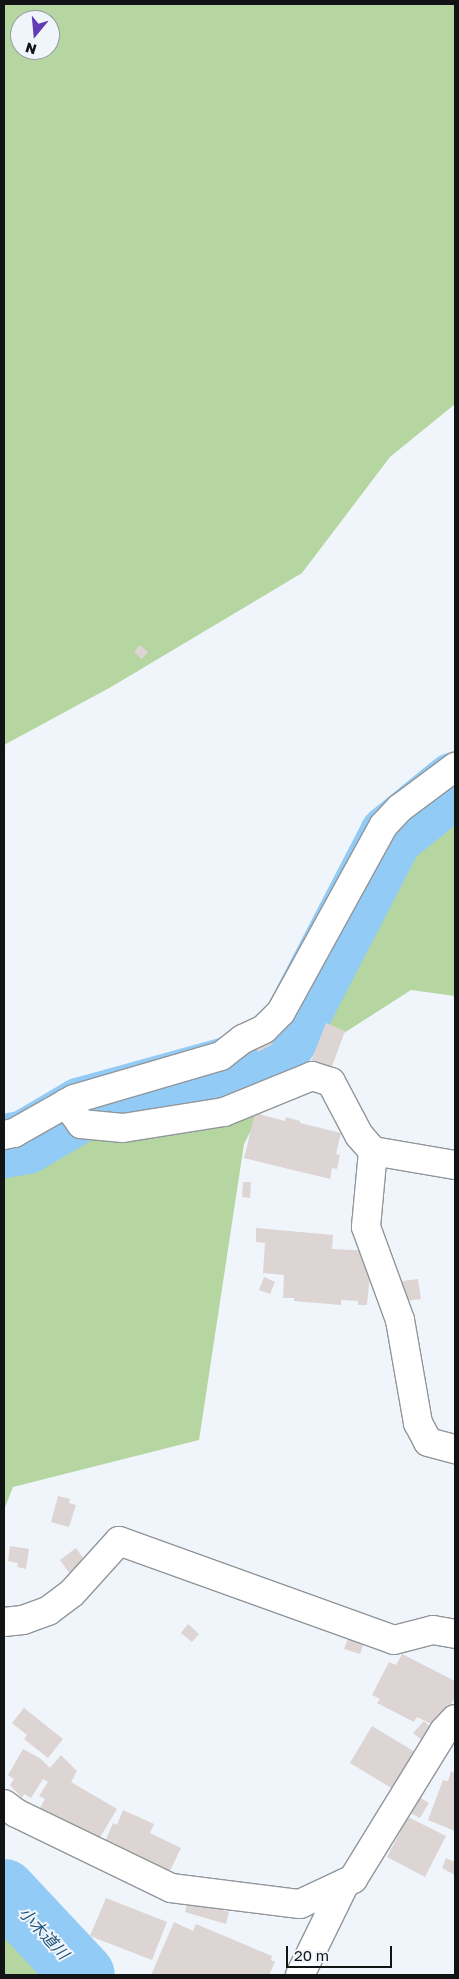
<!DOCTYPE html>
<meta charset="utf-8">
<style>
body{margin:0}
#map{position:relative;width:459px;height:1979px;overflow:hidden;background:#eff5fa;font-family:"Golos Text","Noto Sans JP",sans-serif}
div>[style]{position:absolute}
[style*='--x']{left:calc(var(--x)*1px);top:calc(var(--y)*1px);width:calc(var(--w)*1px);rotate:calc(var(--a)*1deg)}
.green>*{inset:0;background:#b5d6a1}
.river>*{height:64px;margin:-32px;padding:0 32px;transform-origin:32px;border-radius:32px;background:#91cbf6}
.building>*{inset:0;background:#ddd4d4}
.roads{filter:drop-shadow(1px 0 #91969b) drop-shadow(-1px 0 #91969b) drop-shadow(0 1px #91969b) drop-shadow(0 -1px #91969b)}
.minor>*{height:28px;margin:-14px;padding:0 14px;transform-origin:14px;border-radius:14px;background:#fff}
span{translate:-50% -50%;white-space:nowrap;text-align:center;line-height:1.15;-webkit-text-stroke:4px #eff5fa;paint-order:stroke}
.water-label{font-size:16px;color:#205579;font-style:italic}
.frame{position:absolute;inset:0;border:5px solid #111315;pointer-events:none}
.north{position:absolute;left:10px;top:10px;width:50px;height:50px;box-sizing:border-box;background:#eff5fa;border:1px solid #969b9e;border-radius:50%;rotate:197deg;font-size:14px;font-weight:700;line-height:20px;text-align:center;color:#111315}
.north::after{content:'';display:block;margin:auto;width:18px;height:22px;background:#613cb4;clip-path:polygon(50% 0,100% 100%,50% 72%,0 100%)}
.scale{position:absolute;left:286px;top:1946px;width:106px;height:22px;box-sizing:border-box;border:2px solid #111315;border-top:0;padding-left:6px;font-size:15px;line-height:18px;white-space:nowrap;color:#111315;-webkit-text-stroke:4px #eff5fa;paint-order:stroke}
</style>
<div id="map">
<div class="green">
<i style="clip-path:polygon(evenodd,4px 4px,455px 4px,455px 404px,390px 457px,302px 573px,111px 687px,4px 745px,4px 4px,20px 20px,50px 20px,50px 50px,20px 50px,20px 20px)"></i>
<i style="clip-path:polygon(455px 768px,455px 996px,411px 990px,280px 1074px,244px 1144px,199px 1440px,13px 1487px,4px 1510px,4px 1157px,153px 1111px,301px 1021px)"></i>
<i style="clip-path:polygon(4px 1931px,48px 1975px,4px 1975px)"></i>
</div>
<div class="river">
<i style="--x:4;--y:1146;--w:22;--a:-10"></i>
<i style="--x:26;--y:1142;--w:65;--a:-30.5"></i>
<i style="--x:82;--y:1109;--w:185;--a:-15.4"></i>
<i style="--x:260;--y:1060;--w:22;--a:-30"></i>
<i style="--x:279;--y:1049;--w:17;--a:-57"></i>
<i style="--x:288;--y:1035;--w:224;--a:-62.6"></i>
<i style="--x:391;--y:836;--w:82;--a:-39.1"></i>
<i style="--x:4;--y:1891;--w:115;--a:46.8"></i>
</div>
<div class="building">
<i style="clip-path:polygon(140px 645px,148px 652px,142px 659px,134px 652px)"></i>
<i style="clip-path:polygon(326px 1023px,345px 1031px,331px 1069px,311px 1061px)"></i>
<i style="clip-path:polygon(266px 1032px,273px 1044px,258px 1052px,252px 1040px)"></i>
<i style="clip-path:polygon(255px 1113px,285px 1121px,286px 1117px,300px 1121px,300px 1123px,341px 1133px,336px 1154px,340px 1155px,337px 1169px,332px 1168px,330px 1179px,244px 1158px)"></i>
<i style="clip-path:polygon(243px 1182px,251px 1182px,250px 1198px,242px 1197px)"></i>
<i style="clip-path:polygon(256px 1228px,333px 1235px,332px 1249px,372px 1251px,367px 1305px,358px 1305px,358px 1301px,341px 1300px,341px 1305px,294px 1301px,294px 1298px,283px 1298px,284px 1275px,263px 1273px,265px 1243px,256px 1242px)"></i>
<i style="clip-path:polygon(264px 1277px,275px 1282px,270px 1294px,259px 1290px)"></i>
<i style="clip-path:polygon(418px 1279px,421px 1299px,397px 1302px,395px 1282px)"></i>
<i style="clip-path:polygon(58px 1496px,70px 1499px,69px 1503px,76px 1505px,69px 1527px,51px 1522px)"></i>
<i style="clip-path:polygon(10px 1546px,29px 1549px,26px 1569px,17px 1567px,18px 1563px,8px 1561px)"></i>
<i style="clip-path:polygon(76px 1548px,86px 1562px,70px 1574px,60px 1560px)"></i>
<i style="clip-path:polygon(188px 1624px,199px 1634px,192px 1642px,181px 1633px)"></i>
<i style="clip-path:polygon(352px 1628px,367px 1634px,360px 1654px,344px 1649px)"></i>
<i style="clip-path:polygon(402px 1654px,455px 1681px,455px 1697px,437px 1727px,417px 1717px,414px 1722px,377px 1703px,380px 1699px,372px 1695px,389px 1662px,396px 1665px)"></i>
<i style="clip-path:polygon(24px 1708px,63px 1739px,48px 1758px,24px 1739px,27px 1735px,12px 1723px)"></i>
<i style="clip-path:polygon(424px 1721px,434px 1730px,424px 1742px,413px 1733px)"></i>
<i style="clip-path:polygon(372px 1726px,415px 1752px,393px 1789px,350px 1763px)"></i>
<i style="clip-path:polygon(23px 1749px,41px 1759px,50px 1768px,61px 1755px,77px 1771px,71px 1782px,117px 1809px,96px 1844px,89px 1837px,40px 1808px,45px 1799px,39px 1796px,48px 1782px,43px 1779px,31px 1798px,24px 1794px,22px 1798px,10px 1785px,14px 1779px,8px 1775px)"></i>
<i style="clip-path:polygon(451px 1771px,455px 1773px,455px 1831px,428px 1820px,443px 1780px,448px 1781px)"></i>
<i style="clip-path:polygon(419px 1797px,429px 1803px,420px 1818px,410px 1813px)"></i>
<i style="clip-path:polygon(123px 1810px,154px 1824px,150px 1833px,181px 1848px,167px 1877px,105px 1842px,113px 1823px,117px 1825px)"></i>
<i style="clip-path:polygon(408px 1817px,446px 1836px,425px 1877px,387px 1857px)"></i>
<i style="clip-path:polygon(446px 1858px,455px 1862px,455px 1875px,442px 1868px)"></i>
<i style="clip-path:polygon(106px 1898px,167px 1922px,152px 1960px,90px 1936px)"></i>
<i style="clip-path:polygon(188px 1900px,229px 1912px,226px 1924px,185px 1912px)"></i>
<i style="clip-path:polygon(174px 1922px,193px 1931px,196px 1924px,272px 1956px,271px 1960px,275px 1962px,269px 1975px,151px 1975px)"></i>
</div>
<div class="roads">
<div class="minor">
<i style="--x:66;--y:1103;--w:26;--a:54"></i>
<i style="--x:81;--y:1124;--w:42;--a:5.4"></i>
<i style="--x:123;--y:1128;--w:102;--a:-9"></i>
<i style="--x:224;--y:1112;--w:95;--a:-22.2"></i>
<i style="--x:312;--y:1076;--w:20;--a:18"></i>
<i style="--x:331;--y:1082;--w:60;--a:62.2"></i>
<i style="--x:359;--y:1135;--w:21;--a:49"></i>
<i style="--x:373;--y:1151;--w:83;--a:9.7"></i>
<i style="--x:4;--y:1135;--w:10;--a:-11"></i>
<i style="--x:14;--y:1133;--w:69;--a:-29.5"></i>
<i style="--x:74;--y:1099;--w:153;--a:-16.3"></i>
<i style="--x:221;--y:1056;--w:28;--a:-38"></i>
<i style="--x:243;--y:1039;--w:23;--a:-25"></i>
<i style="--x:264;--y:1029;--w:24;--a:-45"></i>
<i style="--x:281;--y:1012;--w:213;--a:-61.2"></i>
<i style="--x:384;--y:825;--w:23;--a:-47"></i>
<i style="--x:400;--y:808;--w:69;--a:-36.7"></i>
<i style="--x:373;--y:1151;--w:76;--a:95.3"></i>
<i style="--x:366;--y:1227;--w:99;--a:69.9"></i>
<i style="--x:400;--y:1320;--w:105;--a:80.1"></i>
<i style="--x:418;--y:1423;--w:21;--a:62"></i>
<i style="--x:428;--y:1442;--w:28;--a:15"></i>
<i style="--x:4;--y:1622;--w:19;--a:-6"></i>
<i style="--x:23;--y:1620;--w:27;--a:-20"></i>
<i style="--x:48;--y:1611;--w:30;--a:-37"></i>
<i style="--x:72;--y:1593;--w:70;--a:-47.9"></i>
<i style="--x:119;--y:1541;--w:292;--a:19.8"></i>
<i style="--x:394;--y:1640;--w:40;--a:-14.4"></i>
<i style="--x:433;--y:1630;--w:22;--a:10"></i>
<i style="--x:4;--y:1804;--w:15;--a:37"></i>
<i style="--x:16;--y:1813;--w:172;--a:25.8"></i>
<i style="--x:171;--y:1888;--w:130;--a:7.1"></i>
<i style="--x:300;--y:1904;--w:59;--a:-25.3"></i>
<i style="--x:353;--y:1879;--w:174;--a:-58.4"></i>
<i style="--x:444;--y:1731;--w:16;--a:-47"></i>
<i style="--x:300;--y:1975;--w:102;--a:-63.9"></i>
</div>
</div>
<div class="water-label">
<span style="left:44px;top:1933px;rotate:47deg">小木道川</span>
</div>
<div class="frame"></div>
<div class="north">N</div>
<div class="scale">20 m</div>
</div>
